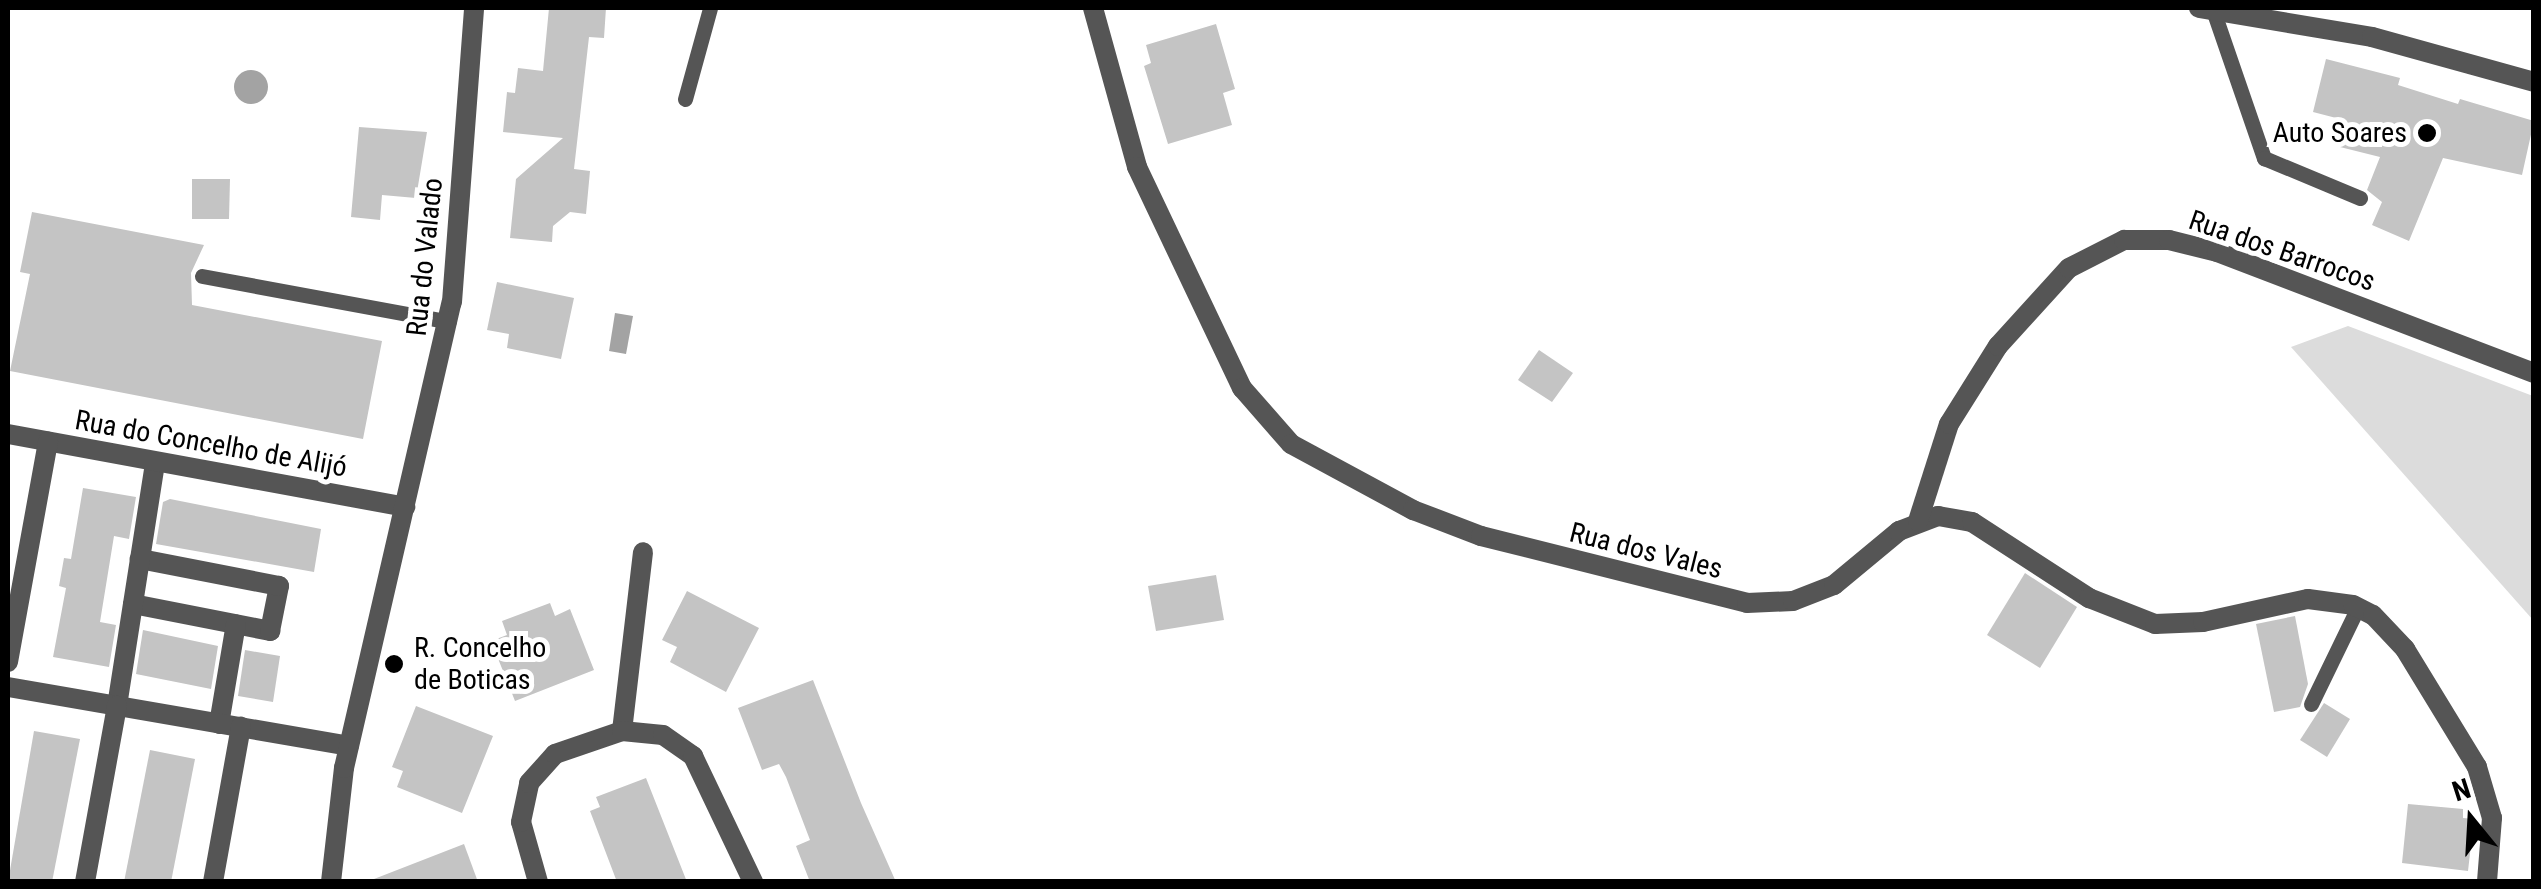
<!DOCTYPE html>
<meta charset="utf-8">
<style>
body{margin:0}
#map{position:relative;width:2541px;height:889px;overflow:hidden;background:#fff;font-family:"Roboto Condensed",sans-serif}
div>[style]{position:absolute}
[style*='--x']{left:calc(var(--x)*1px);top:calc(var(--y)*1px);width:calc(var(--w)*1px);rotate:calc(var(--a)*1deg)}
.green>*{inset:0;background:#dcdcdc}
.water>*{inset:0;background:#a3a3a3}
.round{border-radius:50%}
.building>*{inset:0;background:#c4c4c4}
.service>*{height:15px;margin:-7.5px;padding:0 7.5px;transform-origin:7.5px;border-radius:7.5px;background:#555}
.pedestrian>*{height:20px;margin:-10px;padding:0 10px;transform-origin:10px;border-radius:10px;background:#555}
.minor>*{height:20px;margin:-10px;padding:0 10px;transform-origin:10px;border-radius:10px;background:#555}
.tertiary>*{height:20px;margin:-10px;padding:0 10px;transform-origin:10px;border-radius:10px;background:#555}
.dots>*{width:28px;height:28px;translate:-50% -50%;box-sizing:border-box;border:5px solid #fff;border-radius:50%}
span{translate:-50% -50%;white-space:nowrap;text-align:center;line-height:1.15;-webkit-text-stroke:10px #fff;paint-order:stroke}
.poi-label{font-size:28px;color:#000}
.right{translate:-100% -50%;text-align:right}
.left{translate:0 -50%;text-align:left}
.street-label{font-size:28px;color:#000}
.frame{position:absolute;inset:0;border:10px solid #000;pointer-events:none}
.north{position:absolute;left:2421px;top:769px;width:100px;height:100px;-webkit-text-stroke:8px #fff;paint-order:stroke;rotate:342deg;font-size:28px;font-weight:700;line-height:40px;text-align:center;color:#000}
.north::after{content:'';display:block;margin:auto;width:35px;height:45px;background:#000;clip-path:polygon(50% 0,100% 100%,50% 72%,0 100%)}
</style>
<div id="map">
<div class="green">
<i style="clip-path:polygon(2348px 326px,2533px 396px,2533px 620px,2291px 347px)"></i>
</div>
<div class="water">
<i class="round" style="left:234px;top:70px;width:34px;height:34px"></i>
<i style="clip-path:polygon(615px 313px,633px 316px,626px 354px,609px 351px)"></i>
</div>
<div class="building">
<i style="clip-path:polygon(549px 8px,606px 8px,604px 38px,589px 37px,574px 169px,590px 171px,586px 214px,570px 212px,553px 226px,552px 242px,510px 238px,516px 179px,563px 138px,503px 132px,507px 92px,515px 93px,518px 68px,543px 71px)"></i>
<i style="clip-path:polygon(1216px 24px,1235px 89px,1223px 93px,1232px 125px,1168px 144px,1144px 66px,1151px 63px,1146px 45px)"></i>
<i style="clip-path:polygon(2326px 59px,2400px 78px,2398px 85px,2458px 104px,2460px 99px,2534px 121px,2522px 175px,2443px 158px,2409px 241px,2372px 225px,2382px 202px,2367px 190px,2380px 157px,2332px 145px,2340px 119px,2313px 112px)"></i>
<i style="clip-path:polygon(359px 127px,427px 132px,416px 198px,382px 195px,380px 220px,351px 217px)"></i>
<i style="clip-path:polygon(192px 179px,230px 179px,229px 219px,192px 219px)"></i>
<i style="clip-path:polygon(32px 212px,204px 245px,191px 273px,192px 305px,382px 341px,363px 439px,10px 371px,30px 274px,20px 272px)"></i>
<i style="clip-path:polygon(497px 282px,574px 298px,561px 359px,507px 348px,509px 334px,487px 330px)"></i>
<i style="clip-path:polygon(1539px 350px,1573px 373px,1552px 402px,1518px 380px)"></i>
<i style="clip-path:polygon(83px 488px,136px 497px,129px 539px,114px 536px,100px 622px,116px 625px,109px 667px,53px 657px,66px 588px,59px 586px,64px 558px,71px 559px)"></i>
<i style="clip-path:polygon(170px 499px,321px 529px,314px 572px,156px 544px,163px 502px)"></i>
<i style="clip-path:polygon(2025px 573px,2077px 607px,2040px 668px,1987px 635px)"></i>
<i style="clip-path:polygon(1216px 575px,1224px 620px,1156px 631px,1148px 586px)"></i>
<i style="clip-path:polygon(687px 591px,759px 628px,726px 692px,670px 662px,677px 647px,662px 640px)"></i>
<i style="clip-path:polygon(550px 603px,555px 616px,570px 609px,594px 670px,515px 701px,491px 641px,507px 635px,502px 621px)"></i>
<i style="clip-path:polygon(2295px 616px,2308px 684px,2300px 707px,2274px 712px,2256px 624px)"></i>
<i style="clip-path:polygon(143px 630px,218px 646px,211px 689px,136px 674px)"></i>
<i style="clip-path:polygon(245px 650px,280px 656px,273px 702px,238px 696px)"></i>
<i style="clip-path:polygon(813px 680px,861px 803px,896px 882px,810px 882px,796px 846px,810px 840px,786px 777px,779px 764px,762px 770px,738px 708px)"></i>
<i style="clip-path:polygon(2324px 703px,2350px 719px,2327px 757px,2300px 740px)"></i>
<i style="clip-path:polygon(416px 706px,493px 736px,462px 813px,397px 787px,403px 771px,392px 767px)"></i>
<i style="clip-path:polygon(34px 731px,80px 739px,52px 882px,8px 882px)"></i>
<i style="clip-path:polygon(150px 750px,195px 759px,171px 882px,124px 882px)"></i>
<i style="clip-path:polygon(646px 778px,687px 882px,617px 882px,590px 811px,600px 807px,596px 797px)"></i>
<i style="clip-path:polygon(2408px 804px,2463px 809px,2463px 818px,2474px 819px,2468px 871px,2402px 863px)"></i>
<i style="clip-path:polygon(464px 844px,478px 882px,374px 882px,374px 879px)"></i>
</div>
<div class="service">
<i style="--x:2213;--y:10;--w:157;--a:71"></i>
<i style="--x:2264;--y:158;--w:104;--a:22.6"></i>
<i style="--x:685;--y:99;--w:94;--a:-74.6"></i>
<i style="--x:202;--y:276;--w:251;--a:10.5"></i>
<i style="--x:2311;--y:704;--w:108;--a:-64.1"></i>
</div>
<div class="pedestrian">
<i style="--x:133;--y:604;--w:140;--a:11.1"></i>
<i style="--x:270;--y:631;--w:46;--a:-78.7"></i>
<i style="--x:279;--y:586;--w:142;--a:-169"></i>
<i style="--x:117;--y:706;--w:247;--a:-81.1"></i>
<i style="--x:219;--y:724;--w:101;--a:-80.4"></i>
</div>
<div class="minor">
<i style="--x:1093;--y:8;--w:165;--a:74.5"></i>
<i style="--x:1137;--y:167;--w:245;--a:64.6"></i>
<i style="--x:1242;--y:388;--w:74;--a:48.8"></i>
<i style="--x:1291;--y:444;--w:139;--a:28.4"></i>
<i style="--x:1413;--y:510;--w:73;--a:20.9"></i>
<i style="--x:1481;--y:536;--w:274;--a:14.1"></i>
<i style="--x:1747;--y:603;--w:46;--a:-2.5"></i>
<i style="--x:1793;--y:601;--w:44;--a:-21.3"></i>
<i style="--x:1834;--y:585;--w:85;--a:-39.7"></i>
<i style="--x:1899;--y:531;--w:42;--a:-21"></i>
<i style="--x:1938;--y:516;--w:35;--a:10"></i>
<i style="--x:1972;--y:522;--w:140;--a:33"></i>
<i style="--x:2089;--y:598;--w:71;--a:21.5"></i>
<i style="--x:2155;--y:624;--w:48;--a:-2.4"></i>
<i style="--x:2203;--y:622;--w:107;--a:-12.4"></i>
<i style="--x:2308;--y:599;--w:45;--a:7.6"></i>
<i style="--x:2353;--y:605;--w:22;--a:27"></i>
<i style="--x:2373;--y:615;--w:47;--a:46.7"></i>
<i style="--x:2405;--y:649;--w:138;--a:58.6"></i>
<i style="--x:2477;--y:767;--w:53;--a:73.6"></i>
<i style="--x:2492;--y:818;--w:64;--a:94.5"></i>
<i style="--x:2199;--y:8;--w:175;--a:9.5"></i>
<i style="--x:2372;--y:37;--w:168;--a:15.5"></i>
<i style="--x:8;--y:434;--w:404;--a:10.4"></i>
<i style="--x:1918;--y:521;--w:102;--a:-72.3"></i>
<i style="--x:1949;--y:424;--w:92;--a:-57.9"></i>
<i style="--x:1998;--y:346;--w:105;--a:-47.7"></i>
<i style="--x:2069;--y:268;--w:62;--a:-27"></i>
<i style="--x:2124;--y:240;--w:45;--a:0"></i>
<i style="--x:2169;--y:240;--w:49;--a:14"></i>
<i style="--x:2217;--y:252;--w:339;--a:20.9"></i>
<i style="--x:8;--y:662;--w:224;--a:-79.7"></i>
<i style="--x:8;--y:687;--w:346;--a:9.8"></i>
<i style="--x:622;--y:731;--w:180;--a:-83.3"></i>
<i style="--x:85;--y:882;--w:179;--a:-79.7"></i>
<i style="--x:213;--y:882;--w:158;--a:-79.8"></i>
<i style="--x:538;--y:882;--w:62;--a:-105.8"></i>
<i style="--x:521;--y:822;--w:40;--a:-78"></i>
<i style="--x:529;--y:783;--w:39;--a:-48"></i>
<i style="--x:555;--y:754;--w:71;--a:-18.9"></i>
<i style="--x:622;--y:731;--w:41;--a:5.6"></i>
<i style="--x:663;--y:735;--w:37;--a:35"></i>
<i style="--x:693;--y:756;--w:140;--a:64.5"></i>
</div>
<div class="tertiary">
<i style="--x:331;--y:882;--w:115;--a:-83.5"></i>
<i style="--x:344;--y:768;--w:478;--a:-77"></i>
<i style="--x:452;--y:302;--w:295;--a:-85.7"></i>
</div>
<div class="dots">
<i style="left:2427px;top:133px;background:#000"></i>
<i style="left:394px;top:664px;background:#000"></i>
</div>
<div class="poi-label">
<span class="right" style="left:2407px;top:133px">Auto Soares</span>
<span class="left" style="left:414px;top:664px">R. Concelho<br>de Boticas</span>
</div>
<div class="street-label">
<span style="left:2282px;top:251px;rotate:19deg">Rua dos Barrocos</span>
<span style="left:425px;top:257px;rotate:-84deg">Rua do Valado</span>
<span style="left:211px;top:444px;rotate:10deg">Rua do Concelho de Alijó</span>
<span style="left:1646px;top:551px;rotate:14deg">Rua dos Vales</span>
</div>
<div class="frame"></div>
<div class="north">N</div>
</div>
